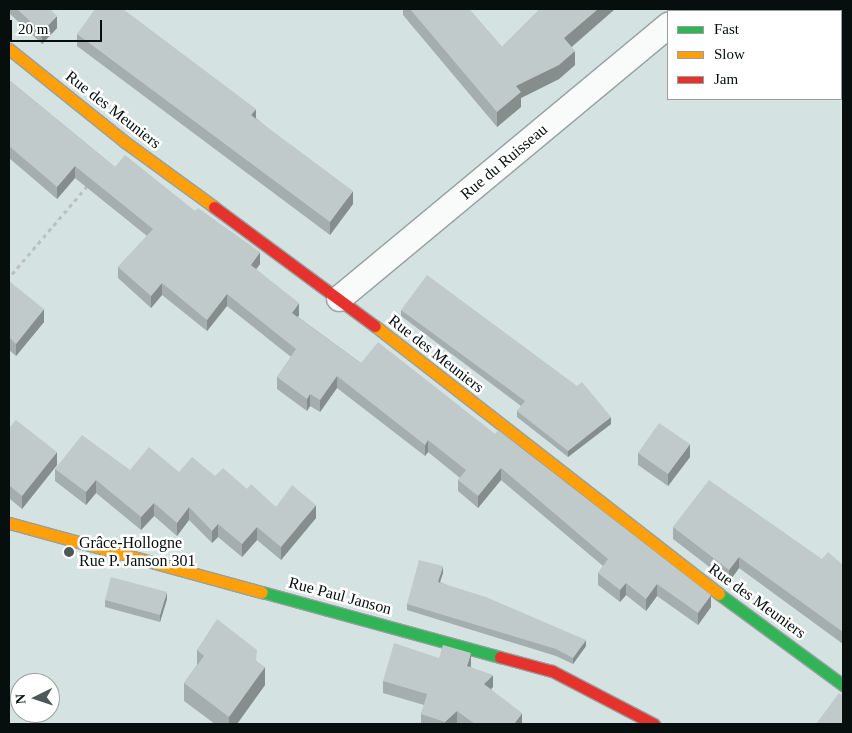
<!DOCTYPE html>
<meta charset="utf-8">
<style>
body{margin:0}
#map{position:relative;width:852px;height:733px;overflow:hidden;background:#d5e2e2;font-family:"Times New Roman",serif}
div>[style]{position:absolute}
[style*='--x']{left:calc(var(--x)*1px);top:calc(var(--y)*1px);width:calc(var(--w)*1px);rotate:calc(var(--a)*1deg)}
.path>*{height:3px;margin-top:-1.5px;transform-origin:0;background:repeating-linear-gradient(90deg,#bbc0c0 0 4px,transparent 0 8px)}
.roads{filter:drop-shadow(1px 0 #96a0a1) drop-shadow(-1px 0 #96a0a1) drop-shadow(0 1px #96a0a1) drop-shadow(0 -1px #96a0a1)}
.street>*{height:25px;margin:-12.5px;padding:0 12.5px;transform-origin:12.5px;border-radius:12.5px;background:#f9fbfb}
.fast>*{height:11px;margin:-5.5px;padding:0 5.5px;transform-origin:5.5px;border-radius:5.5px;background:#30b455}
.slow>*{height:11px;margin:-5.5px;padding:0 5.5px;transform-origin:5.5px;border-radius:5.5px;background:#ff9f0a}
.jam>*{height:11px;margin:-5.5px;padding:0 5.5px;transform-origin:5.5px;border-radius:5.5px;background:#e5322d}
.wall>*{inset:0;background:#a5aeae}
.shaded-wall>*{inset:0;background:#868d8d}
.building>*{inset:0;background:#c0caca}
.dots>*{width:14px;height:14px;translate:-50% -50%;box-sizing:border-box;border:2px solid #fff;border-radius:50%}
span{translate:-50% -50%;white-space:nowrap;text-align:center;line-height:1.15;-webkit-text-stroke:5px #fff;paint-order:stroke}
.street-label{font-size:16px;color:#060e0e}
.poi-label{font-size:16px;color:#060e0e}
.left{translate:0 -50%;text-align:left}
.frame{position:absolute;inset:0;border:10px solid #060e0e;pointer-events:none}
.legend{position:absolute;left:667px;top:10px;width:175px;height:90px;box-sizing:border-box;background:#fff;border:1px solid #9b9f9f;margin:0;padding:6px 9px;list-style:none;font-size:15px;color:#060e0e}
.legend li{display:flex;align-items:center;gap:10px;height:25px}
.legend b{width:25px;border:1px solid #9b9f9f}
.north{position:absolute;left:10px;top:673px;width:50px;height:50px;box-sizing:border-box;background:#fff;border:1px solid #9b9f9f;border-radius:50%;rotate:266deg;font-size:14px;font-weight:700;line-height:20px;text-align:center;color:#060e0e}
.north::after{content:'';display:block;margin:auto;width:18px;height:22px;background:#4e5858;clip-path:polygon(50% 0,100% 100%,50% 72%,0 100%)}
.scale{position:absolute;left:10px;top:20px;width:92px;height:22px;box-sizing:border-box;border:2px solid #060e0e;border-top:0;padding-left:6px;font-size:15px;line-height:18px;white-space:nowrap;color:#060e0e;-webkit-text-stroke:4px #fff;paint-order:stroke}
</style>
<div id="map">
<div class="path">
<i style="--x:12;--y:274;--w:117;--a:-49.5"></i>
</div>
<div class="roads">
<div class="street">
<i style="--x:685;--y:11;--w:4;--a:-34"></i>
<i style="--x:339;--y:298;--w:428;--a:-39.7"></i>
</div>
<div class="fast">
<i style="--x:262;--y:592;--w:247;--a:15.3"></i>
<i style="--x:719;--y:594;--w:154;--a:36.3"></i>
</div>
<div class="slow">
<i style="--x:9;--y:49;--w:149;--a:38.7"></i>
<i style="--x:125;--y:142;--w:110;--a:36.1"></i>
<i style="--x:375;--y:326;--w:436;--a:37.9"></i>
<i style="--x:9;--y:523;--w:262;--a:15.3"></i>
</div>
<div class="jam">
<i style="--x:214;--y:207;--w:200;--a:36.5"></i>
<i style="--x:500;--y:657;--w:54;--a:15.1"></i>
<i style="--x:552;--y:671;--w:115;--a:27.5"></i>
</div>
</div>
<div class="wall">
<i style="clip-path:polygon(9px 9px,50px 9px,57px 28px,42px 44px,9px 13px)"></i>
<i style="clip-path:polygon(403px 9px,469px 9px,502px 47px,540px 9px,615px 9px,572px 47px,575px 65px,559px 79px,521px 98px,521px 107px,497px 127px,403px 15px)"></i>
<i style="clip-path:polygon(77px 34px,256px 118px,353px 204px,330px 235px,77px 46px)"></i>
<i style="clip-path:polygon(9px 80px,115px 167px,260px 264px,256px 269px,299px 315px,298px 317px,361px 363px,711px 607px,698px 625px,657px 596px,646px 611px,626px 595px,620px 602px,598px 585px,598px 573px,603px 566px,501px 480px,478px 508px,458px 491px,458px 480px,460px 478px,428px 452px,425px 456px,337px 388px,320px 412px,310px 406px,307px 411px,277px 389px,277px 377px,291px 357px,227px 306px,207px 331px,162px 295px,151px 308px,118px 278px,118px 267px,147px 236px,75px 178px,57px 199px,9px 158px)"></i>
<i style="clip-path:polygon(9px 281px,44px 322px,16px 356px,9px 350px)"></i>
<i style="clip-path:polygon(401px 310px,611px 424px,568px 457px,517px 417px,517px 411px,521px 406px,401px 316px)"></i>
<i style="clip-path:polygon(9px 428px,57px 465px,22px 509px,10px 499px,9px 501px)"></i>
<i style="clip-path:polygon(638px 453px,690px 457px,668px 486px,638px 465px)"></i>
<i style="clip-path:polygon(55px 469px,130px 470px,179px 472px,215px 476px,247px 489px,276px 507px,316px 518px,281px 560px,257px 540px,242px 557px,218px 537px,212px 543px,189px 520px,177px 536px,154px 516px,141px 530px,96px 493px,86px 505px,55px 481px)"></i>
<i style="clip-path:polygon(673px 527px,822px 559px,843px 565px,843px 644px,739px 568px,729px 582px,673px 539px)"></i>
<i style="clip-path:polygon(443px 573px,440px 582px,586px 646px,573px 664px,556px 656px,407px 610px,407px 604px)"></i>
<i style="clip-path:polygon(167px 599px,160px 622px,105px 607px,105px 600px)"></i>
<i style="clip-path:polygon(197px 650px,257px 661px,265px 685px,237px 724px,215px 724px,184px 701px,184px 683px,197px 665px)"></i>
<i style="clip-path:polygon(439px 658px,471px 665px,471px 667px,493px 687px,491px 689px,522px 724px,459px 724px,457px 723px,455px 724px,421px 724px,421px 714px,424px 705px,383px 693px,383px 681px)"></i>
</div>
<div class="shaded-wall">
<i style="clip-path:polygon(598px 9px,615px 9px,564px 53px,564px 38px)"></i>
<i style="clip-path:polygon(57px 16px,57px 28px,42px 44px,42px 32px)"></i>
<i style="clip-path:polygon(575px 51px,575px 65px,559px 79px,521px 98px,521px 107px,497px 127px,497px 112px,516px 86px)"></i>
<i style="clip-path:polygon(256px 109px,256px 121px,251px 115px)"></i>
<i style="clip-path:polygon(75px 166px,75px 178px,57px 199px,57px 187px)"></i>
<i style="clip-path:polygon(353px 191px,353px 204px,330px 235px,330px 222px)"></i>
<i style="clip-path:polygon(260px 252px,260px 264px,251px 276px,251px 265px)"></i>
<i style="clip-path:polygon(162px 283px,162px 295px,151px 308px,151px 296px)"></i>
<i style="clip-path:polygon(227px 294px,227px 306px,207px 331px,207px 320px)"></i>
<i style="clip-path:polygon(299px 303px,299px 315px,292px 325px,292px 313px)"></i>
<i style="clip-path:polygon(44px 309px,44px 322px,16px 356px,16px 344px)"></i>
<i style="clip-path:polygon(337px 376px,337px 388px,320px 412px,320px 400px)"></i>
<i style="clip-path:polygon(310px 394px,310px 406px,307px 411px,307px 399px)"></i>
<i style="clip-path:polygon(611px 417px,611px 424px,568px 457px,568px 451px)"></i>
<i style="clip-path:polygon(428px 440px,428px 452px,425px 456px,425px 445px)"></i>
<i style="clip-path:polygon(690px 444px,690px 457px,668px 486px,668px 474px)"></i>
<i style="clip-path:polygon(57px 452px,57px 465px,22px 509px,22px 496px)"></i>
<i style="clip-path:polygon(501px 468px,501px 480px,478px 508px,478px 496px)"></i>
<i style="clip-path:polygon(96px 480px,96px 493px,86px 505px,86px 492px)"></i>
<i style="clip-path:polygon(10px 486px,10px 499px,9px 501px,9px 488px)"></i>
<i style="clip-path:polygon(154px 503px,154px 516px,141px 530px,141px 517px)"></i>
<i style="clip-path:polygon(316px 505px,316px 518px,281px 560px,281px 547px)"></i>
<i style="clip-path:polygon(189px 507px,189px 520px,177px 536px,177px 523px)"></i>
<i style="clip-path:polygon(218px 524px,218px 537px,212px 543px,212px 531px)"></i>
<i style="clip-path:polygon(257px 527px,257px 540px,242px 557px,242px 544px)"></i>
<i style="clip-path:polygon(739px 557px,739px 568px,729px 582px,729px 570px)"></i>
<i style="clip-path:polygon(443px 566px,443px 573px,438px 588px,438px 582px)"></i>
<i style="clip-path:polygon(626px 583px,626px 595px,620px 602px,620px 590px)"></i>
<i style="clip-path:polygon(657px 584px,657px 596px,646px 611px,646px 599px)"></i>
<i style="clip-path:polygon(167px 592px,167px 599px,160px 622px,160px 615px)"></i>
<i style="clip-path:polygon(711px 595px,711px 607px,698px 625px,698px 613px)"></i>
<i style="clip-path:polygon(586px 640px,586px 646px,573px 664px,573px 658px)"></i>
<i style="clip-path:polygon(471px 653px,471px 665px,467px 678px,467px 666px)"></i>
<i style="clip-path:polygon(265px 667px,265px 685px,237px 724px,229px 724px,229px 717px)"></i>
<i style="clip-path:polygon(493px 675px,493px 687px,484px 696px,484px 684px)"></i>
<i style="clip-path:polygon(457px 711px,457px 723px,455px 724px,445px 724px,445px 722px)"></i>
<i style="clip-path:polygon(522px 713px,522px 724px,515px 724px,515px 723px)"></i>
</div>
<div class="building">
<i style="clip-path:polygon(17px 9px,50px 9px,57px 16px,42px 32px)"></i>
<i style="clip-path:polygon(95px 9px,123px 9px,256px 109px,251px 115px,353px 191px,330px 222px,77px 34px)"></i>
<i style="clip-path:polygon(410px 9px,469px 9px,502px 47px,540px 9px,598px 9px,564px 38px,575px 51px,559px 65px,516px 86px,521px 92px,497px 112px)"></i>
<i style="clip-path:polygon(9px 80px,115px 167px,125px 155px,195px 211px,198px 208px,260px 252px,251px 265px,299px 303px,292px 313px,361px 363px,378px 342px,495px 434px,498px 430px,711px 595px,698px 613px,657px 584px,646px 599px,626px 583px,620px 590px,598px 573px,608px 559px,501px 468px,478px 496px,458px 480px,466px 470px,428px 440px,425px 445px,337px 376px,320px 400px,310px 394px,307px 399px,277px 377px,296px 349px,227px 294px,207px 320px,162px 283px,151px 296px,118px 267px,153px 229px,75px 166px,57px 187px,9px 146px)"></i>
<i style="clip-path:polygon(427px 275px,577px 386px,582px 382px,611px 417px,568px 451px,517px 411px,525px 401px,401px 310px)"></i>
<i style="clip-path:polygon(9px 281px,44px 309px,16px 344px,9px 337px)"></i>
<i style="clip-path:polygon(16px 420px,57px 452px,22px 496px,10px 486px,9px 488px,9px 428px)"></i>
<i style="clip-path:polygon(659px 423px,690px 444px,668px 474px,638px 453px)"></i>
<i style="clip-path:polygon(82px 435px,130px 470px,149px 447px,179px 472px,192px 457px,215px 476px,223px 468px,247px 489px,251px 484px,276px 507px,292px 485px,316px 505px,281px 547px,257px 527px,242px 544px,218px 524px,212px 531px,189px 507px,177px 523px,154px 503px,141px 517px,96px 480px,86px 492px,55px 469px)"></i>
<i style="clip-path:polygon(709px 480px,822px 559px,828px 552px,843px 565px,843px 632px,739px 557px,729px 570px,673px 527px)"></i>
<i style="clip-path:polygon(419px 560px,443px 566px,438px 582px,486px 597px,586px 640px,573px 658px,556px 649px,407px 604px)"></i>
<i style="clip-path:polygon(111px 577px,167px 592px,160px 615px,105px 600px)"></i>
<i style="clip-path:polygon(217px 619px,257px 650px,256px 661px,265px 667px,229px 717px,184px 683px,204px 656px,197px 650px)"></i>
<i style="clip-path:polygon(394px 643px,439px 658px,443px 645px,471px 653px,467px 666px,493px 675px,484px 684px,522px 713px,515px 723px,516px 724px,475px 724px,457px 711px,445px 722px,421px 714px,427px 694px,383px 681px)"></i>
<i style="clip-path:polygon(839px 693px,843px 696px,843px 724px,816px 724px)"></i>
</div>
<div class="dots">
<i style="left:69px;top:552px;background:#4e5858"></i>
</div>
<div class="street-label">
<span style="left:113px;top:110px;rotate:38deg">Rue des Meuniers</span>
<span style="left:504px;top:162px;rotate:-40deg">Rue du Ruisseau</span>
<span style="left:436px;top:354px;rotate:38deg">Rue des Meuniers</span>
<span style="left:340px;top:596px;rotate:15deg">Rue Paul Janson</span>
<span style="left:757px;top:601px;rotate:36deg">Rue des Meuniers</span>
</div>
<div class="poi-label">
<span class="left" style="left:79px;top:552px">Grâce-Hollogne<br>Rue P. Janson 301</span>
</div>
<div class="frame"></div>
<ul class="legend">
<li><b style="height:6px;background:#30b455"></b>Fast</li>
<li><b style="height:6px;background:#ff9f0a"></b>Slow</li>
<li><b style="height:6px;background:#e5322d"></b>Jam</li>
</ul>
<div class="north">N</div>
<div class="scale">20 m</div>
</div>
